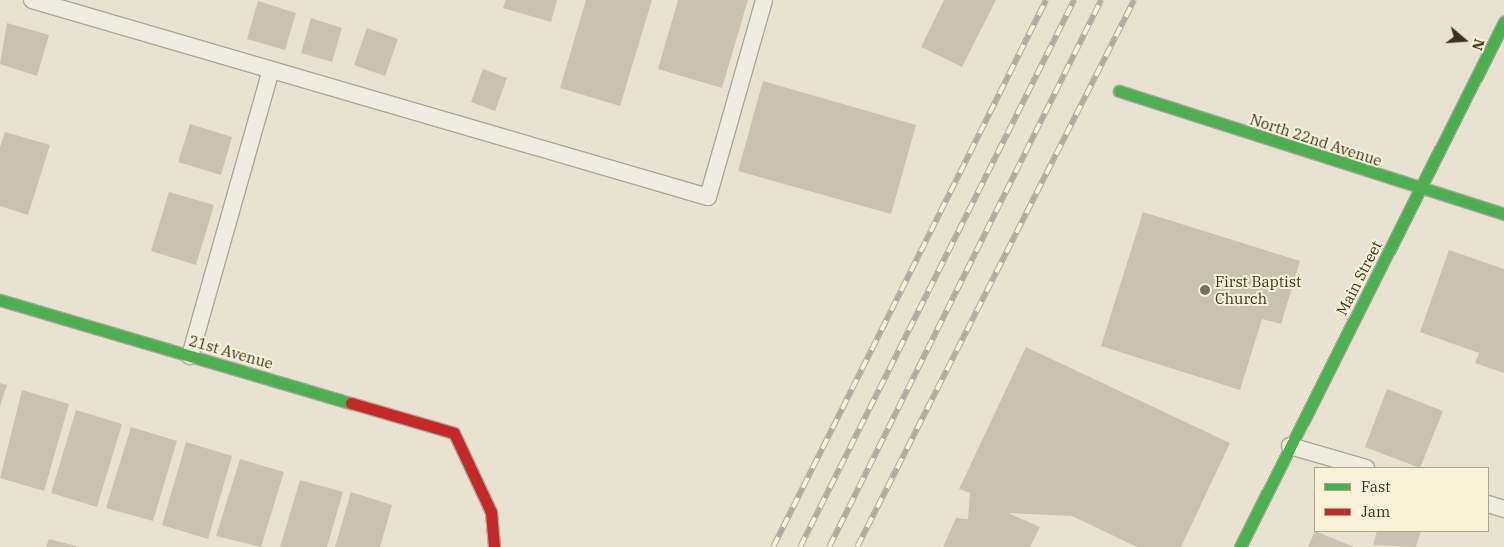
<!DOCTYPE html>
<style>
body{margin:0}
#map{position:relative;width:1504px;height:547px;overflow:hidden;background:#e7e3d0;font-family:"IBM Plex Serif",serif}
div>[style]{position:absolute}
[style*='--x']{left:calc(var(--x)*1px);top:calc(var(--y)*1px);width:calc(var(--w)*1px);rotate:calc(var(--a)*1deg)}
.building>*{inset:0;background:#cac2b1}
.roads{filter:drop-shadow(1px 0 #aca899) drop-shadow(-1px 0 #aca899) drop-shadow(0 1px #aca899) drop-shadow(0 -1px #aca899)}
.lane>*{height:16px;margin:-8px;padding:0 8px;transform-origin:8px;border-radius:8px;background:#efece2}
.fast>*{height:11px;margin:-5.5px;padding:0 5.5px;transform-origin:5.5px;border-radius:5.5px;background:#4caf50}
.jam>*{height:11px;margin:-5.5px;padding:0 5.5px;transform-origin:5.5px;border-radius:5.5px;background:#c62828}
.rail>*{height:5.5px;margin-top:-2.75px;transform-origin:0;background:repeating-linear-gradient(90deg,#f7f2d7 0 11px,#aeaca2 0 22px);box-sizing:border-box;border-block:1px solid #aeaca2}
.dots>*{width:14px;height:14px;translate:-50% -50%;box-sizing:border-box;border:2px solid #f7f2d7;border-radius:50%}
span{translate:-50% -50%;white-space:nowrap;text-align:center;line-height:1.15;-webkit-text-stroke:4px #f7f2d7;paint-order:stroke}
.street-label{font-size:15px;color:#3c3120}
.poi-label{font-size:15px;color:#3c3120}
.left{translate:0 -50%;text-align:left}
.legend{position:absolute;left:1314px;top:467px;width:175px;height:65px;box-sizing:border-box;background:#f7f2d7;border:1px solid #aca58e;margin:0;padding:6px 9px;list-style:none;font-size:15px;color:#3c3120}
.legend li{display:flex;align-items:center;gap:10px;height:25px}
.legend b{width:25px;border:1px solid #aca58e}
.north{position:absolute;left:1439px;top:15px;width:50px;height:50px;-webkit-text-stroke:4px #f7f2d7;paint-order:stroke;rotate:108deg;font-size:14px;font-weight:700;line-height:20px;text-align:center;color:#3c3120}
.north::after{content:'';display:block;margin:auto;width:18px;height:22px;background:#3c3120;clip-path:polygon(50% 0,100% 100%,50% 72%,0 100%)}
</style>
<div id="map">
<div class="building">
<i style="clip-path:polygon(506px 0,557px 0,551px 22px,503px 8px)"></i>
<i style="clip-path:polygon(586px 0,652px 0,620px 106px,560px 88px)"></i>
<i style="clip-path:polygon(678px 0,748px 0,722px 88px,658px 69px)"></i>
<i style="clip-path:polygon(944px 0,996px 0,962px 67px,921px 47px)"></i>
<i style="clip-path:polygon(258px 1px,296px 13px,285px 50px,247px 39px)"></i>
<i style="clip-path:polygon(311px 18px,342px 28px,332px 62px,301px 53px)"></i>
<i style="clip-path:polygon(7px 23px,49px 35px,37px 76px,0 64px)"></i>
<i style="clip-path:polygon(367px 28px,398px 39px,385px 76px,354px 65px)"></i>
<i style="clip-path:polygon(483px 69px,507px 78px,495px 111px,471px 102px)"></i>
<i style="clip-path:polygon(763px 81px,916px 125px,891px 214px,738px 171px)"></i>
<i style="clip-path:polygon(190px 124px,232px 137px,221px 175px,178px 162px)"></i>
<i style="clip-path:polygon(5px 132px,50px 145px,28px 215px,0 206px,0 147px)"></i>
<i style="clip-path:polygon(169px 192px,214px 205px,196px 265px,151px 251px)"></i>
<i style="clip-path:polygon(1143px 212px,1300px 261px,1281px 324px,1262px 319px,1240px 390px,1101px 346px)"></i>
<i style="clip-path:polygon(1449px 250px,1504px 269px,1504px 373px,1475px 363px,1479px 353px,1420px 332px)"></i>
<i style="clip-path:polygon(1026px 347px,1230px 443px,1181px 547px,1137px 547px,1072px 516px,1008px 513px,1040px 527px,1030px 547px,943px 547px,956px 518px,968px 519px,970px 493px,959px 489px)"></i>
<i style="clip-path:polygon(0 383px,7px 385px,0 406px)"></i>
<i style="clip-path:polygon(1387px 389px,1443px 411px,1420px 468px,1365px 447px)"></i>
<i style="clip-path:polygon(22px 390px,69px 404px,44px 491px,0 478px)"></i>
<i style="clip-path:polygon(76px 410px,122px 424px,97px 507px,51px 493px)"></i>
<i style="clip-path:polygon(131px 427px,177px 441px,153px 521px,106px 508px)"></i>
<i style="clip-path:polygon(186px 442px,232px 456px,208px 539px,162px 525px)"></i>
<i style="clip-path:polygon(240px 459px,284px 472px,261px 547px,216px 536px)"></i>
<i style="clip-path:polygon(300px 480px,343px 492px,327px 547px,280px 547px)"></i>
<i style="clip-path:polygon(351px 492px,392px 505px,380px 547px,335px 547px)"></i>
<i style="clip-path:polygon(1315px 531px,1354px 547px,1308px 547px)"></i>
<i style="clip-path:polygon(1377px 531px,1421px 531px,1416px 547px,1373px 545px)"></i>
<i style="clip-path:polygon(49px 539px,76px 546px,76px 547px,46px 547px)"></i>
</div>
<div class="roads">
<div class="lane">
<i style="--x:32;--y:0;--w:704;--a:16.25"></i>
<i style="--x:708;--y:197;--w:205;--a:-74.1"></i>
<i style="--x:190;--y:356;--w:297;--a:-74.2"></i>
<i style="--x:1290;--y:446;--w:79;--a:16.1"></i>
<i style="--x:1488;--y:504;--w:17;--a:17"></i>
</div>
<div class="fast">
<i style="--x:1119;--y:91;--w:404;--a:17.7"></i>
<i style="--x:0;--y:300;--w:366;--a:16.4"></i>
<i style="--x:1240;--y:547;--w:588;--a:-63.3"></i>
</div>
<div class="jam">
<i style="--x:351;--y:403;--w:107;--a:16.2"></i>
<i style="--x:454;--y:433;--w:87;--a:64.9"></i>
<i style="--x:491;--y:512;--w:35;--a:85"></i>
</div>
</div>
<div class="rail">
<i style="--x:773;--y:547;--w:611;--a:-63.48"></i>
<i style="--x:800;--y:547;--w:612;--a:-63.39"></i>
<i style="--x:829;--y:547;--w:611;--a:-63.56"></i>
<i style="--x:857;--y:547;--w:613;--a:-63.14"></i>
</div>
<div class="dots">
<i style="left:1205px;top:290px;background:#786f5e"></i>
</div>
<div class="street-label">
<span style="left:1316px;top:140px;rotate:18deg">North 22nd Avenue</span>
<span style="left:1359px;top:278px;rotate:-63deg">Main Street</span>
<span style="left:231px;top:352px;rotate:16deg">21st Avenue</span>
</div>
<div class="poi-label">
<span class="left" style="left:1215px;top:290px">First Baptist<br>Church</span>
</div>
<ul class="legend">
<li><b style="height:6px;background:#4caf50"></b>Fast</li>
<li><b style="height:6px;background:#c62828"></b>Jam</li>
</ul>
<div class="north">N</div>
</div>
